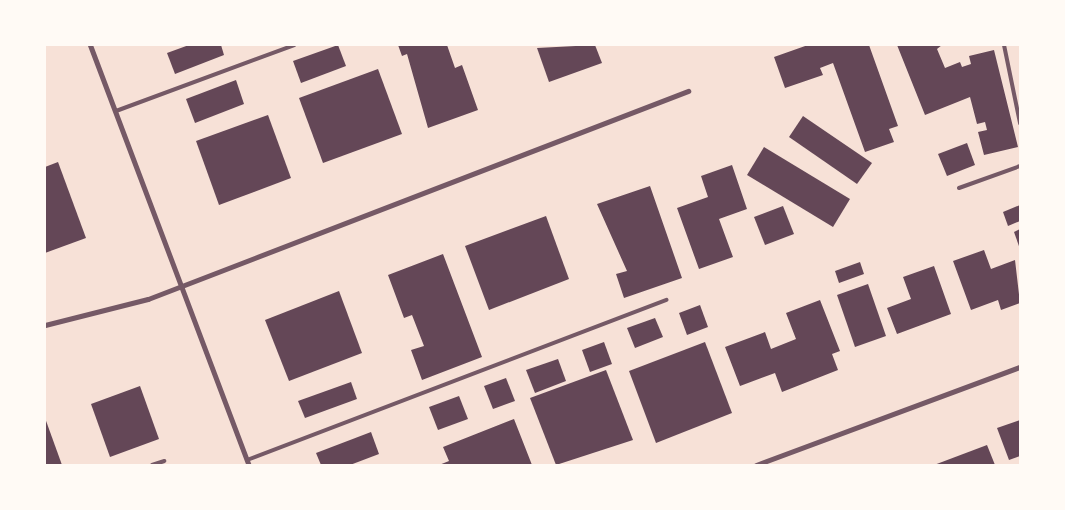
<!DOCTYPE html>
<style>
body{margin:0}
#map{position:relative;width:1065px;height:510px;overflow:hidden;background:#f7e1d7;font-family:Ubuntu,sans-serif}
div>[style]{position:absolute}
[style*='--x']{left:calc(var(--x)*1px);top:calc(var(--y)*1px);width:calc(var(--w)*1px);rotate:calc(var(--a)*1deg)}
.building>*{inset:0;background:#644757}
.service>*{height:4px;margin:-2px;padding:0 2px;transform-origin:2px;border-radius:2px;background:#755966}
.minor>*{height:5px;margin:-2.5px;padding:0 2.5px;transform-origin:2.5px;border-radius:2.5px;background:#755966}
span{translate:-50% -50%;white-space:nowrap;text-align:center;line-height:1.15;-webkit-text-stroke:5px #fffaf5;paint-order:stroke}
.frame{position:absolute;inset:0;border:46px solid #fffaf5;pointer-events:none}
</style>
<div id="map">
<div class="building">
<i style="clip-path:polygon(189px 45px,221px 45px,224px 55px,175px 74px,167px 53px)"></i>
<i style="clip-path:polygon(338px 45px,346px 66px,301px 83px,293px 61px)"></i>
<i style="clip-path:polygon(398px 45px,447px 45px,455px 68px,462px 65px,478px 110px,428px 128px,407px 54px,402px 56px)"></i>
<i style="clip-path:polygon(595px 45px,602px 63px,549px 82px,537px 48px)"></i>
<i style="clip-path:polygon(808px 45px,869px 45px,898px 126px,889px 129px,894px 142px,865px 152px,833px 63px,820px 68px,823px 75px,785px 88px,774px 57px)"></i>
<i style="clip-path:polygon(897px 45px,942px 45px,937px 49px,945px 68px,960px 62px,962px 67px,971px 64px,969px 56px,994px 50px,1018px 147px,984px 155px,978px 132px,987px 130px,985px 122px,977px 124px,970px 97px,925px 115px)"></i>
<i style="clip-path:polygon(378px 69px,402px 134px,323px 163px,299px 98px)"></i>
<i style="clip-path:polygon(236px 80px,244px 104px,195px 123px,186px 99px)"></i>
<i style="clip-path:polygon(268px 115px,291px 178px,219px 205px,196px 141px)"></i>
<i style="clip-path:polygon(803px 116px,872px 163px,857px 184px,789px 137px)"></i>
<i style="clip-path:polygon(967px 143px,975px 165px,947px 176px,938px 154px)"></i>
<i style="clip-path:polygon(764px 147px,850px 199px,833px 227px,747px 175px)"></i>
<i style="clip-path:polygon(58px 162px,86px 238px,45px 253px,45px 167px)"></i>
<i style="clip-path:polygon(732px 165px,747px 209px,719px 219px,733px 257px,699px 269px,677px 208px,708px 197px,701px 176px)"></i>
<i style="clip-path:polygon(650px 186px,682px 278px,624px 298px,616px 274px,627px 271px,597px 204px)"></i>
<i style="clip-path:polygon(1020px 205px,1020px 221px,1008px 226px,1003px 212px)"></i>
<i style="clip-path:polygon(783px 206px,794px 234px,765px 245px,754px 217px)"></i>
<i style="clip-path:polygon(546px 216px,569px 279px,489px 310px,465px 246px)"></i>
<i style="clip-path:polygon(1020px 229px,1020px 249px,1014px 232px)"></i>
<i style="clip-path:polygon(984px 250px,991px 269px,1015px 260px,1020px 303px,1001px 310px,998px 300px,971px 310px,953px 261px)"></i>
<i style="clip-path:polygon(443px 254px,482px 357px,422px 380px,411px 350px,424px 346px,412px 315px,404px 318px,388px 275px)"></i>
<i style="clip-path:polygon(860px 262px,864px 274px,839px 283px,835px 271px)"></i>
<i style="clip-path:polygon(934px 266px,951px 314px,897px 334px,887px 308px,911px 299px,903px 277px)"></i>
<i style="clip-path:polygon(868px 284px,886px 336px,855px 347px,837px 295px)"></i>
<i style="clip-path:polygon(339px 291px,362px 353px,289px 381px,265px 320px)"></i>
<i style="clip-path:polygon(820px 300px,840px 351px,832px 354px,838px 370px,782px 392px,775px 373px,740px 386px,725px 347px,765px 332px,771px 349px,796px 339px,786px 313px)"></i>
<i style="clip-path:polygon(700px 305px,708px 327px,687px 335px,679px 313px)"></i>
<i style="clip-path:polygon(655px 318px,663px 337px,635px 348px,627px 328px)"></i>
<i style="clip-path:polygon(604px 342px,612px 364px,590px 372px,582px 350px)"></i>
<i style="clip-path:polygon(705px 342px,732px 413px,656px 443px,629px 371px)"></i>
<i style="clip-path:polygon(558px 359px,566px 381px,535px 393px,526px 370px)"></i>
<i style="clip-path:polygon(606px 370px,633px 440px,556px 465px,530px 398px)"></i>
<i style="clip-path:polygon(506px 378px,515px 401px,493px 409px,484px 386px)"></i>
<i style="clip-path:polygon(351px 382px,357px 399px,305px 418px,298px 401px)"></i>
<i style="clip-path:polygon(140px 386px,159px 439px,110px 457px,91px 404px)"></i>
<i style="clip-path:polygon(459px 396px,468px 419px,438px 430px,429px 407px)"></i>
<i style="clip-path:polygon(45px 418px,62px 465px,45px 465px)"></i>
<i style="clip-path:polygon(514px 419px,532px 465px,439px 465px,449px 461px,443px 447px)"></i>
<i style="clip-path:polygon(1020px 420px,1020px 456px,1009px 460px,997px 428px)"></i>
<i style="clip-path:polygon(371px 432px,379px 454px,350px 465px,321px 465px,316px 453px)"></i>
<i style="clip-path:polygon(987px 445px,995px 465px,934px 465px)"></i>
</div>
<div class="service">
<i style="--x:1004;--y:45;--w:80;--a:78.4"></i>
<i style="--x:116;--y:111;--w:190;--a:-20.3"></i>
<i style="--x:959;--y:188;--w:65;--a:-19.8"></i>
<i style="--x:247;--y:460;--w:449;--a:-20.9"></i>
<i style="--x:152;--y:465;--w:13;--a:-18"></i>
</div>
<div class="minor">
<i style="--x:90;--y:45;--w:449;--a:69.3"></i>
<i style="--x:45;--y:325;--w:106;--a:-14.2"></i>
<i style="--x:148;--y:299;--w:579;--a:-21.07"></i>
<i style="--x:756;--y:465;--w:282;--a:-20.4"></i>
</div>
<div class="frame"></div>
</div>
